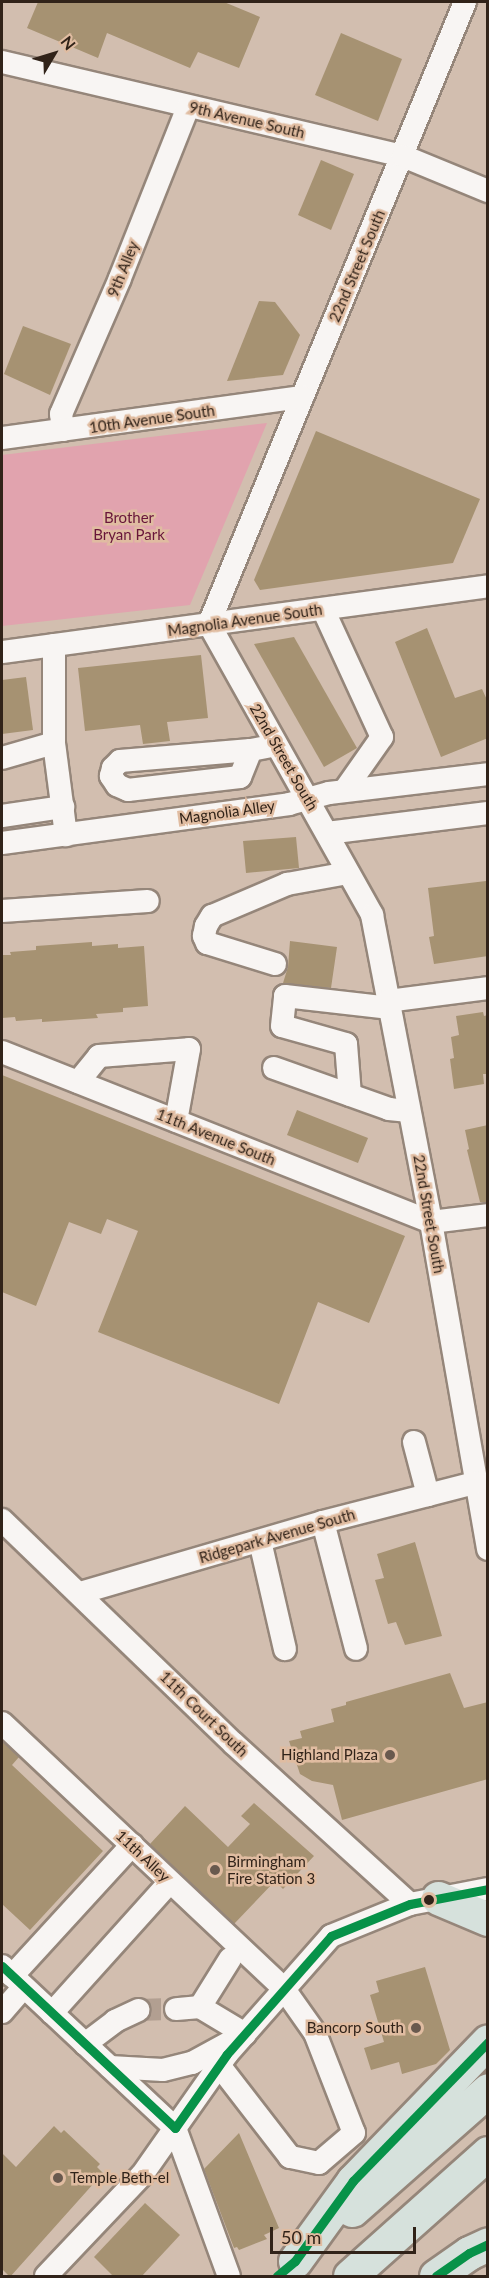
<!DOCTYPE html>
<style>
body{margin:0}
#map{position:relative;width:489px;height:2278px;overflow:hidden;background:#d2beaf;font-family:Lato,sans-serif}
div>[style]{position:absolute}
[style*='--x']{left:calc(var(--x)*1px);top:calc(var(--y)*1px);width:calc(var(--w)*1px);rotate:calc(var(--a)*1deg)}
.green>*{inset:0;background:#e1a3ae}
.building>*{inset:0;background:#a69272}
.minor-tunnel>*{height:22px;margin-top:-11px;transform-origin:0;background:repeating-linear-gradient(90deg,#b29f91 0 22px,transparent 0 33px)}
.roads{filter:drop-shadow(2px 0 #95867a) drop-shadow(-2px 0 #95867a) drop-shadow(0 2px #95867a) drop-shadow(0 -2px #95867a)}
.minor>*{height:22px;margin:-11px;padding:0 11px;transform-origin:11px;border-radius:11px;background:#f8f5f3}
.highway>*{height:33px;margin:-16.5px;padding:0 16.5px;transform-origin:16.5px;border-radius:16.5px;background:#d6e1dc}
.bus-1>*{height:9px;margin:-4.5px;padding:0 4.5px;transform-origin:4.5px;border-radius:4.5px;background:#079249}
.dots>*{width:16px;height:16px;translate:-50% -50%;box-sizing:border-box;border:3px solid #e0bca1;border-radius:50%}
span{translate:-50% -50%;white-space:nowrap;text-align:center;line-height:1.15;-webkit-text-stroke:5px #e0bca1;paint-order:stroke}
.street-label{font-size:15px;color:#312319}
.park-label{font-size:15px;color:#68153a}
.poi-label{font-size:15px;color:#312319}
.right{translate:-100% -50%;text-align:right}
.left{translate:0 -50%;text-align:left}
.frame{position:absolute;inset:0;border:3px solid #312319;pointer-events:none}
.north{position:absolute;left:24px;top:24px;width:60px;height:60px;-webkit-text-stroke:4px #e0bca1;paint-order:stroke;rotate:52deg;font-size:16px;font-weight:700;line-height:24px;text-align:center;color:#312319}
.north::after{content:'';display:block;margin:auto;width:21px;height:27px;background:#312319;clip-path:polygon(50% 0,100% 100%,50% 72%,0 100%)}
.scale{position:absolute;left:270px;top:2227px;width:146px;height:27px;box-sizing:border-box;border:3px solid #312319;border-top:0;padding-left:8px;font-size:18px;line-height:21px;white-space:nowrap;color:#312319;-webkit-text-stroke:4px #e0bca1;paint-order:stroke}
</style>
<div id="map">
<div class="green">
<i style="clip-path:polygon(267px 423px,190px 605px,2px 626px,2px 455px)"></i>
</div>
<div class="building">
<i style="clip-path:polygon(38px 2px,224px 2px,260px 17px,239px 68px,198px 52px,190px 68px,107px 33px,98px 58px,27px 28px)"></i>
<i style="clip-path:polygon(341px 33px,402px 59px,378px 121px,315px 95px)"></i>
<i style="clip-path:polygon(321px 160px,354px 174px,331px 230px,298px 215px)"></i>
<i style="clip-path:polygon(259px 301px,275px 302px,300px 335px,283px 375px,227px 381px)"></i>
<i style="clip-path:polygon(23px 326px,71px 344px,50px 395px,4px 374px)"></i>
<i style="clip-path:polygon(316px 431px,480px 499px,453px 563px,260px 590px,254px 580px)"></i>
<i style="clip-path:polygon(427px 628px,455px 698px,482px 689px,488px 702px,488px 738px,441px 757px,395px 642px)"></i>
<i style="clip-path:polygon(294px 637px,357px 748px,324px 767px,254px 644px)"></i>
<i style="clip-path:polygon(201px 655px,208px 718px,167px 722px,170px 741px,143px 744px,140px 725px,85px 731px,78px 668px)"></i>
<i style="clip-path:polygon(26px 677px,33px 730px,2px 734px,2px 680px)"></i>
<i style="clip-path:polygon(296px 837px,299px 868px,246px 873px,243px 841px)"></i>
<i style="clip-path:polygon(486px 881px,488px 956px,434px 964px,429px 937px,434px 936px,428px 888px)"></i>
<i style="clip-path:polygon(290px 941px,337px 947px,331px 988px,283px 983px,288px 967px)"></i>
<i style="clip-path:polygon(92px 942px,92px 946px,118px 944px,118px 948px,144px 946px,148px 1006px,123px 1008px,123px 1012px,96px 1014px,98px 1018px,42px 1022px,42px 1019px,16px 1021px,15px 1017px,2px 1018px,2px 955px,11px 955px,10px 952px,36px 950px,36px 946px)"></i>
<i style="clip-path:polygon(483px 1012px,484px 1016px,488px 1015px,488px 1074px,483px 1074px,484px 1084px,454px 1089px,450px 1059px,454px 1058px,451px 1037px,459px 1035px,456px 1016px)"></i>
<i style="clip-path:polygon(2px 1075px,405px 1236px,369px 1323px,318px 1302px,279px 1404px,98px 1332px,138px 1231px,107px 1219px,101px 1234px,69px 1222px,36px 1306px,2px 1292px)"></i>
<i style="clip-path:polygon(297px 1110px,368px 1138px,358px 1163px,287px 1135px)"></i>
<i style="clip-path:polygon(488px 1125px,488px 1202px,480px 1202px,467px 1150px,469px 1149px,465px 1130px)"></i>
<i style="clip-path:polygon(415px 1542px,442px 1636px,405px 1645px,396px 1622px,388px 1624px,375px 1580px,384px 1578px,377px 1554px)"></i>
<i style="clip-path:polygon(450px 1673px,464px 1708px,488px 1702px,488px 1779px,342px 1820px,333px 1785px,312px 1781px,300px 1774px,289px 1741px,302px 1738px,300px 1731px,334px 1722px,331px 1709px,346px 1705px,346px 1702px)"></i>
<i style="clip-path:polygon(2px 1741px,19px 1757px,12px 1765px,103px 1851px,30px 1930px,2px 1904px)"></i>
<i style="clip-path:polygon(254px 1803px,314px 1856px,283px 1889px,275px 1881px,234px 1924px,150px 1844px,185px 1806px,228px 1847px,250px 1824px,241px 1816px)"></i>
<i style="clip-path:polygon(425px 1967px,450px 2050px,436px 2064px,402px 2074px,399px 2062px,371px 2070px,364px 2048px,384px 2042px,370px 1995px,379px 1992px,376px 1981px)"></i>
<i style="clip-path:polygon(54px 2126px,61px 2133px,64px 2130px,100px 2164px,97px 2167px,103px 2173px,10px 2277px,2px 2269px,2px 2153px,16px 2167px)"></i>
<i style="clip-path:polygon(239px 2133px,279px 2228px,264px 2235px,267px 2239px,239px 2250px,237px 2247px,234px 2248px,204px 2169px)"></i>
<i style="clip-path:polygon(145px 2203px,180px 2235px,141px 2277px,114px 2277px,94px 2257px)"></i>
</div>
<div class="minor-tunnel">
<i style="--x:139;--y:2010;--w:37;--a:-2"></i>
</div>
<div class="roads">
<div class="minor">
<i style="--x:465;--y:2;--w:673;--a:112.37"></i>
<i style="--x:209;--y:624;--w:334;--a:60.7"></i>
<i style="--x:372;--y:915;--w:313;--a:79.1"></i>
<i style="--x:431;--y:1222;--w:332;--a:80.1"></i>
<i style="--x:2;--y:62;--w:412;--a:13.2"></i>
<i style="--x:403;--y:156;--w:92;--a:22.4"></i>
<i style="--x:63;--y:430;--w:16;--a:-97"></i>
<i style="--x:61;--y:414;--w:148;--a:-66.5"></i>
<i style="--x:120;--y:278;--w:184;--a:-68.3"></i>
<i style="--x:2;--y:438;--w:303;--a:-7.8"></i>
<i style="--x:323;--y:609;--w:141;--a:65.3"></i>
<i style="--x:382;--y:737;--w:66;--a:125.1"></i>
<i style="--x:2;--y:652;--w:490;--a:-7.7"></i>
<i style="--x:54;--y:743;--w:93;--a:82.6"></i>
<i style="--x:251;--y:750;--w:29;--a:112"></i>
<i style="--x:240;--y:777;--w:113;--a:173.4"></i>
<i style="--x:128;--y:790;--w:12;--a:-156"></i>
<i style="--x:117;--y:785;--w:11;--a:-124"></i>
<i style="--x:111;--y:776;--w:8;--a:-76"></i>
<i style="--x:113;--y:768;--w:10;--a:-45"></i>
<i style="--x:120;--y:761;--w:131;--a:-4.8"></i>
<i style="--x:251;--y:750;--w:25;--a:-11"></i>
<i style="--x:2;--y:758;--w:54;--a:-16.1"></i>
<i style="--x:54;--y:743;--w:98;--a:-90"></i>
<i style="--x:2;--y:816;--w:62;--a:-8.4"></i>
<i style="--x:327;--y:833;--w:162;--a:-7.1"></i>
<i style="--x:2;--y:843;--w:290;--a:-7.7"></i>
<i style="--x:289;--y:804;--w:41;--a:-15.4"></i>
<i style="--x:329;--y:793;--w:160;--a:-6.8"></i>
<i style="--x:2;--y:911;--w:146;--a:-3.9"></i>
<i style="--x:275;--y:964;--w:71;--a:-162.8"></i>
<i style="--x:207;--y:943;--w:8;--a:-113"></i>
<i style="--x:204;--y:936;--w:10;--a:-79"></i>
<i style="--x:206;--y:926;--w:12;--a:-59"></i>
<i style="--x:212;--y:916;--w:82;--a:-23.1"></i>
<i style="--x:287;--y:884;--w:62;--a:-10.2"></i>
<i style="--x:388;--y:1001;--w:101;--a:-7.4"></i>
<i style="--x:2;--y:1052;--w:461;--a:21.6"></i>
<i style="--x:431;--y:1222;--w:57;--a:-7"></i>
<i style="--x:274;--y:1068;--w:122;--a:19.6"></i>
<i style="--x:389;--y:1109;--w:20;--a:6"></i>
<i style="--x:78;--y:1082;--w:33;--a:-51"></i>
<i style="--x:99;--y:1056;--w:90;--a:-4.4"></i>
<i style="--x:189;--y:1049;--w:73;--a:100.2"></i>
<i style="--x:350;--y:1095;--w:51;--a:-94.5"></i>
<i style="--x:346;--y:1044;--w:66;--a:-164.3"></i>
<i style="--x:282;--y:1026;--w:30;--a:-84"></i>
<i style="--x:285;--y:996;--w:106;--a:6.5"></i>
<i style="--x:414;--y:1442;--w:55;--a:75.2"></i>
<i style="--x:2;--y:1520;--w:321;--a:44"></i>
<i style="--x:233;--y:1743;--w:239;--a:42.3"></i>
<i style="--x:323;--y:1522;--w:131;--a:75.4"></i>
<i style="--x:260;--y:1541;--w:111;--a:77"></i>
<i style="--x:80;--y:1593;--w:253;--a:-16.3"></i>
<i style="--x:323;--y:1522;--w:157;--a:-14.4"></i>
<i style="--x:2;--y:1723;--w:388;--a:43.3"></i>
<i style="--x:284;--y:1989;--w:54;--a:54.8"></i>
<i style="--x:315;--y:2033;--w:107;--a:68.7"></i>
<i style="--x:354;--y:2133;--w:46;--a:139.4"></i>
<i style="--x:319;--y:2163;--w:30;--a:-168"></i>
<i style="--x:290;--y:2157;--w:116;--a:-127.7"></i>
<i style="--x:2;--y:1966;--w:237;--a:43.1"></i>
<i style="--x:175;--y:2128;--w:158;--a:70"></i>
<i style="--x:12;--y:1976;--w:178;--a:-47.5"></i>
<i style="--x:200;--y:2007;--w:57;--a:-58"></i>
<i style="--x:2;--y:2012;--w:33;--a:-49"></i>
<i style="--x:52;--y:2013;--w:176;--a:-48"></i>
<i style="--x:85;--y:2044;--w:38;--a:-37"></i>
<i style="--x:115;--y:2021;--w:26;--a:-25"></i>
<i style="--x:110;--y:2067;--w:53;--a:3.2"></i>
<i style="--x:163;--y:2070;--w:30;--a:-14"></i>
<i style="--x:192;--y:2063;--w:60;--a:-28.7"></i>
<i style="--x:245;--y:2034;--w:52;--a:-149"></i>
<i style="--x:200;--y:2007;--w:24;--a:175"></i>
<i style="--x:46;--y:2276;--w:139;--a:-46.5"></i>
<i style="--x:142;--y:2175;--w:148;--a:-54.9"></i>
<i style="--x:227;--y:2054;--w:157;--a:-48.6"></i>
<i style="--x:331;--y:1936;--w:85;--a:-22.1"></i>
<i style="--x:410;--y:1904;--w:79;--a:-10.9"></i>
</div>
<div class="highway">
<i style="--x:438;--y:1898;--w:54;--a:22.8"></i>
<i style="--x:352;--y:2210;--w:181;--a:-41.4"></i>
<i style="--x:295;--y:2261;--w:99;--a:-54.1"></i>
<i style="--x:353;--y:2181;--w:194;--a:-46"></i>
<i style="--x:350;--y:2276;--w:185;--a:-41.7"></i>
<i style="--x:436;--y:2276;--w:40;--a:-34.9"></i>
<i style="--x:469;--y:2253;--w:21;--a:-25"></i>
</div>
</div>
<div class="bus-1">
<i style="--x:2;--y:1966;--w:237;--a:43.1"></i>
<i style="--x:175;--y:2128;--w:90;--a:-54.9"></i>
<i style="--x:227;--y:2054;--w:157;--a:-48.6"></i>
<i style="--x:331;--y:1936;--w:85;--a:-22.1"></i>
<i style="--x:410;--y:1904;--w:79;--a:-10.9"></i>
<i style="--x:277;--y:2276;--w:23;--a:-40"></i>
<i style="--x:295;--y:2261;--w:99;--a:-54.1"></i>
<i style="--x:353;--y:2181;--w:194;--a:-45.8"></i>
<i style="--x:436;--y:2276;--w:40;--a:-34.9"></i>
<i style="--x:469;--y:2253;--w:21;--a:-25"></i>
</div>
<div class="dots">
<i style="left:390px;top:1755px;background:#69594e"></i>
<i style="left:215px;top:1870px;background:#69594e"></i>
<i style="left:429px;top:1900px;background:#312319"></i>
<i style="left:416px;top:2028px;background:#69594e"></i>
<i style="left:58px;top:2178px;background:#69594e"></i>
</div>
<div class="street-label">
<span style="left:247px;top:120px;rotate:13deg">9th Avenue South</span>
<span style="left:357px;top:266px;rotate:-67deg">22nd Street South</span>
<span style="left:123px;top:269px;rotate:-68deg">9th Alley</span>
<span style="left:152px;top:419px;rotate:-8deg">10th Avenue South</span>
<span style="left:245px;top:620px;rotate:-8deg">Magnolia Avenue South</span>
<span style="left:284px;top:757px;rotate:60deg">22nd Street South</span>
<span style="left:227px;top:812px;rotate:-8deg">Magnolia Alley</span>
<span style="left:216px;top:1137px;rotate:22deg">11th Avenue South</span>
<span style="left:429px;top:1214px;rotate:80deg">22nd Street South</span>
<span style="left:277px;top:1536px;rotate:-16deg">Ridgepark Avenue South</span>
<span style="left:204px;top:1714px;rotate:44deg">11th Court South</span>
<span style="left:143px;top:1856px;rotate:43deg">11th Alley</span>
</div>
<div class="park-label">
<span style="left:129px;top:526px">Brother<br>Bryan Park</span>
</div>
<div class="poi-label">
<span class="right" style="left:378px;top:1755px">Highland Plaza</span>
<span class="left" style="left:227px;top:1870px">Birmingham<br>Fire Station 3</span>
<span class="right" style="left:404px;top:2028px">Bancorp South</span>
<span class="left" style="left:70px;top:2178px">Temple Beth-el</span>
</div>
<div class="frame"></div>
<div class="north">N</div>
<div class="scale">50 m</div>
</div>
